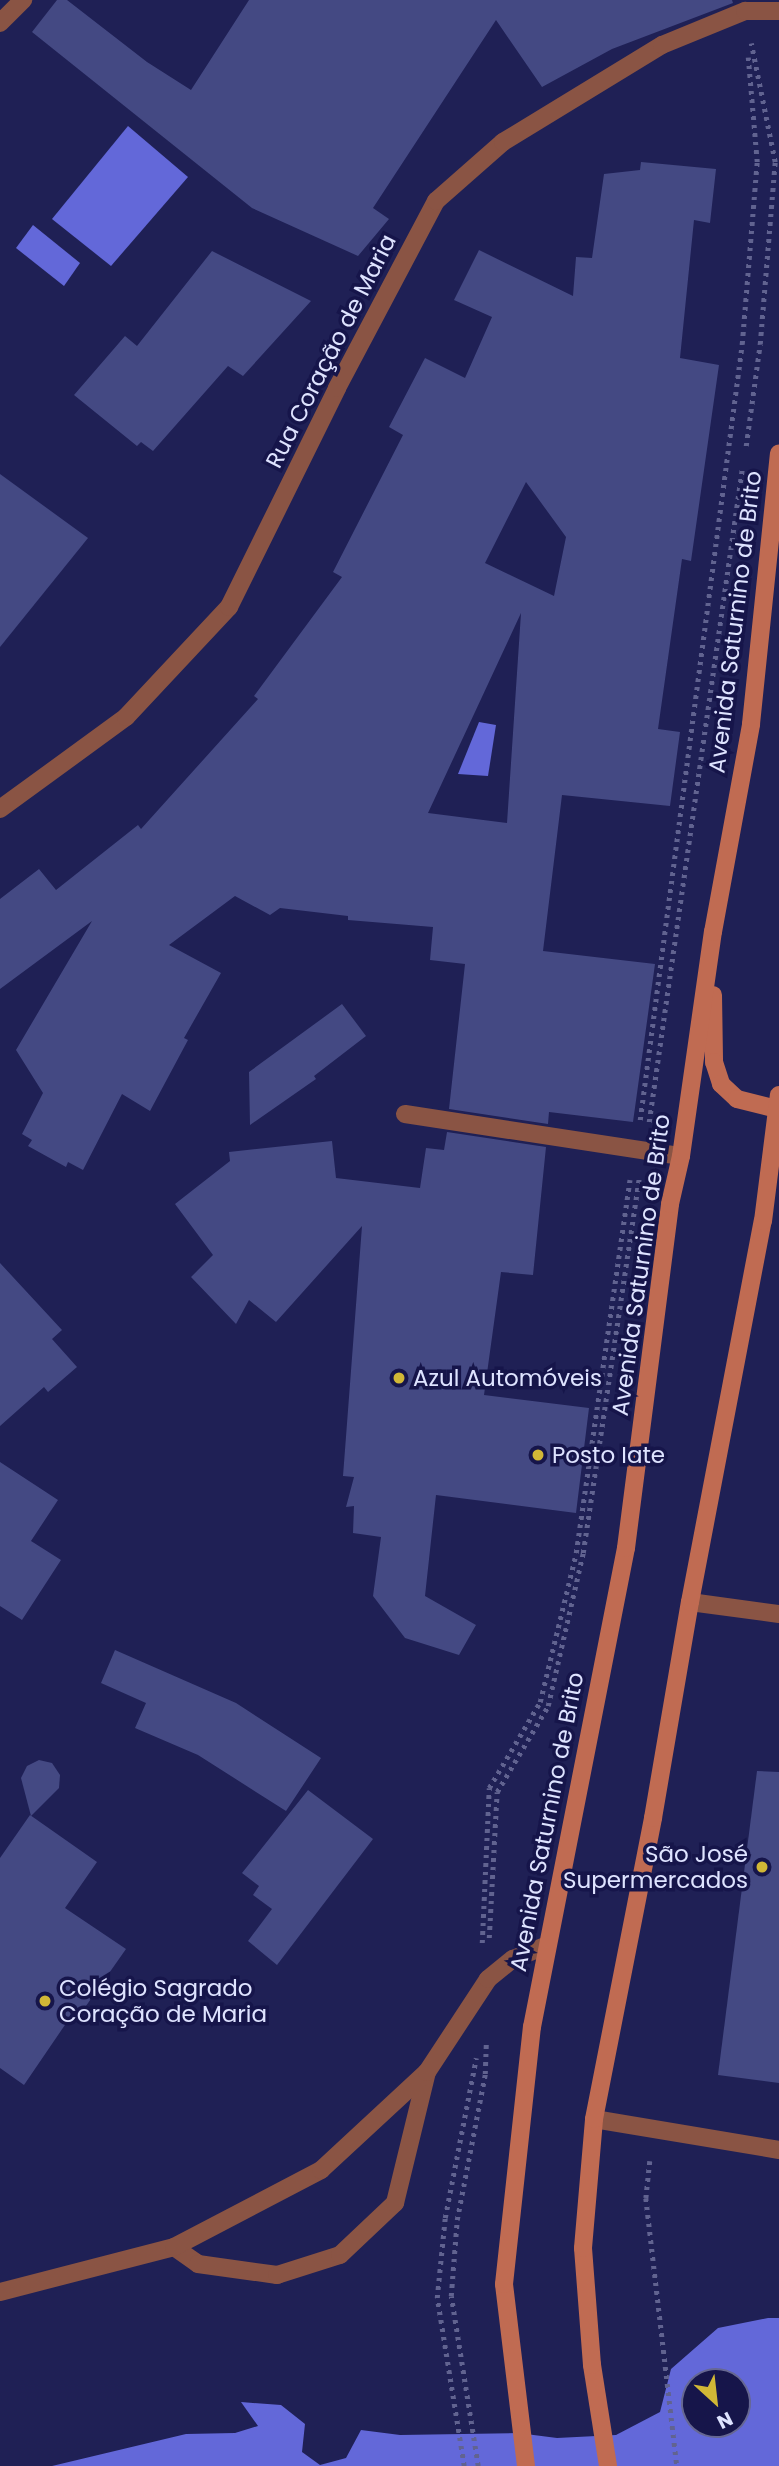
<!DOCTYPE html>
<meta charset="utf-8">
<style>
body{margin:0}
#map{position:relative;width:779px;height:2466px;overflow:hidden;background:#1f2055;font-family:Poppins,sans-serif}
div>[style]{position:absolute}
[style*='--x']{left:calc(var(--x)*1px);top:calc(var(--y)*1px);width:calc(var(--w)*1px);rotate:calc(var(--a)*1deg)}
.water>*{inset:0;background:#6368d9}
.building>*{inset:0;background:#444983}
.path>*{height:4.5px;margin-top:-2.25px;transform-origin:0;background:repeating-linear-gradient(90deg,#616390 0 3.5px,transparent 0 8.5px)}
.lane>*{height:18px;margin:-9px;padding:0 9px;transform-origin:9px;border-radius:9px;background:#8a5444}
.street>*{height:18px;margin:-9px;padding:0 9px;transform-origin:9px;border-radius:9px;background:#8a5444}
.secondary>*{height:18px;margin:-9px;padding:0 9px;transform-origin:9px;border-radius:9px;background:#c06b52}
.dots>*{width:19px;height:19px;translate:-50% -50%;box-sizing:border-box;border:4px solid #16154a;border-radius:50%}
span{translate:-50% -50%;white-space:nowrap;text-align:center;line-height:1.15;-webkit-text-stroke:7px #16154a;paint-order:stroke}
.street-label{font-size:23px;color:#dee3ff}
.poi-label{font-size:23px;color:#dee3ff}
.left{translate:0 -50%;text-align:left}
.right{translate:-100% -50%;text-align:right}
.north{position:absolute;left:681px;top:2368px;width:70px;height:70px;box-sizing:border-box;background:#16154a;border:2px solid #666792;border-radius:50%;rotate:153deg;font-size:19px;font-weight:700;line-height:28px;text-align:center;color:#dee3ff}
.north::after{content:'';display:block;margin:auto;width:24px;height:32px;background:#d1b736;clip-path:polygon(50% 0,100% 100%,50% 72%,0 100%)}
</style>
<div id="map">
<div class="water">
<i style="clip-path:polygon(128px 126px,188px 177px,111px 266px,52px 219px)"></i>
<i style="clip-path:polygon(33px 225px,80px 263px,64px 286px,16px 248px)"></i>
<i style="clip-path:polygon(479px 722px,496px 725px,488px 776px,458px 774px)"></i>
<i style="clip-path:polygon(evenodd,768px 2318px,779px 2318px,779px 2466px,52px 2466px,186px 2434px,235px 2433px,258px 2426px,241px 2402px,281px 2405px,305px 2424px,302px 2452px,320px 2465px,346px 2458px,361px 2430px,400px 2435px,518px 2433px,557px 2438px,616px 2435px,660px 2412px,671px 2369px,718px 2328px,768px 2318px,695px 2382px,737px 2382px,737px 2424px,695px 2424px,695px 2382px)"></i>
</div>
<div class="building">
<i style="clip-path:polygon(57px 0,67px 0,147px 62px,191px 90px,249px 0,732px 0,733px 3px,612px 49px,542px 87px,496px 20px,373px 208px,389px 219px,358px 256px,252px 208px,32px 32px)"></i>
<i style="clip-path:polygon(evenodd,641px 162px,716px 169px,710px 223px,694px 220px,680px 358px,719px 365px,691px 561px,682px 559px,658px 729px,680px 732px,670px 806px,562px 795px,543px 951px,655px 964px,633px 1122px,549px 1112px,548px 1124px,449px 1109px,465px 964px,430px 960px,433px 927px,348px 920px,348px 916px,280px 908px,270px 915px,235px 896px,169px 945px,221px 973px,184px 1038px,188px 1040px,150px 1111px,122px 1094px,83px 1170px,68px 1162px,66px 1167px,28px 1146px,32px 1140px,22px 1134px,43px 1093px,16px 1050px,92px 921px,0 989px,0 899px,39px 869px,56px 890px,138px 825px,141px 829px,258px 699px,254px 696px,342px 577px,333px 572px,403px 435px,389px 427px,425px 358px,465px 378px,492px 317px,454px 300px,479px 250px,573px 296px,576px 257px,592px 258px,604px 174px,640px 170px,641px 162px,526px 482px,566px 537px,554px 596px,485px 563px,526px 482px,641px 162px,521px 613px,507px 823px,428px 813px,521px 613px)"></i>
<i style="clip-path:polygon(212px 251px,311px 301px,243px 376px,228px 366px,153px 451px,141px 442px,137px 446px,74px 395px,125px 336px,137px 346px)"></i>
<i style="clip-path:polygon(0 474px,88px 538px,0 647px)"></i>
<i style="clip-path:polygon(342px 1004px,366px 1036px,314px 1076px,316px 1079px,250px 1125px,249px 1072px)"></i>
<i style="clip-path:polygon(447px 1132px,546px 1147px,533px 1275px,501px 1272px,484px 1395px,589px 1408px,576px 1513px,436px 1495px,425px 1596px,476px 1625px,459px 1655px,405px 1638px,373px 1596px,381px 1537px,353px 1533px,354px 1506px,346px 1507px,354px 1477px,343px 1476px,362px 1226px,276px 1322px,249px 1300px,236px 1324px,191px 1277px,213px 1255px,175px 1204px,230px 1161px,229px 1152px,332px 1141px,336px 1178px,420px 1188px,426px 1148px,444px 1150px)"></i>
<i style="clip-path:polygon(0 1263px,62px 1330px,52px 1339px,77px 1367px,48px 1392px,44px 1387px,0 1426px)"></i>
<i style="clip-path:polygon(0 1462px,58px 1500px,31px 1541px,61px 1560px,22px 1620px,0 1606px)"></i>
<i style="clip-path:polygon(115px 1650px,236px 1703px,321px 1758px,286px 1811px,198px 1755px,135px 1728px,146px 1703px,101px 1683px)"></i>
<i style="clip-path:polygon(39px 1760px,52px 1763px,60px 1775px,59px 1788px,31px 1816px,21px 1778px,27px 1766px)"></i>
<i style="clip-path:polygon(757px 1771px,779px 1772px,779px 2083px,718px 2075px)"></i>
<i style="clip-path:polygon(308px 1790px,373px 1839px,277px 1965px,248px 1941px,272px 1909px,253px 1895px,259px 1886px,242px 1873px)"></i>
<i style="clip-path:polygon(30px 1815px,97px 1862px,65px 1908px,126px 1949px,74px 2023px,69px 2019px,24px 2085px,0 2068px,0 1858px)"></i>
</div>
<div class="path">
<i style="--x:746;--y:446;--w:103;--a:-82.2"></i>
<i style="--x:760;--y:344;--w:183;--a:-85.3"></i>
<i style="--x:775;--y:162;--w:121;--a:-101.4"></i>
<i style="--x:640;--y:1120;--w:783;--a:-82.51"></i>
<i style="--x:742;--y:344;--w:183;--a:-85.3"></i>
<i style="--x:757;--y:162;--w:105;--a:-94.9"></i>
<i style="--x:649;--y:1122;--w:660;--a:-81.89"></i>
<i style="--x:489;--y:1938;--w:146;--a:-86.9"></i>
<i style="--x:497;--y:1792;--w:100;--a:-59.3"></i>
<i style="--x:548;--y:1706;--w:157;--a:-77.1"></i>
<i style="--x:583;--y:1553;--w:378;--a:-81.5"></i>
<i style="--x:482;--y:1943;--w:155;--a:-87.4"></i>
<i style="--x:489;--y:1788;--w:100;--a:-59.3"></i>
<i style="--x:540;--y:1702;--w:153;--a:-76.4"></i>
<i style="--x:576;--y:1553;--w:377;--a:-81.8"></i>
<i style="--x:650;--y:2161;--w:37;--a:96"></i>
<i style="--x:646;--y:2198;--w:270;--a:83.4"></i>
<i style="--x:464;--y:2466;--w:170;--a:-99.1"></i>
<i style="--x:437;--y:2298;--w:80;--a:-84.3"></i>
<i style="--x:445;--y:2218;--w:163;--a:-79"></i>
<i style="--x:478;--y:2466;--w:172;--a:-99"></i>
<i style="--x:451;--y:2296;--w:76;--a:-85.5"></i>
<i style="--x:457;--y:2220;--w:149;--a:-79.1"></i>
<i style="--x:485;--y:2074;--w:33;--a:-88"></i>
</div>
<div class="lane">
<i style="--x:0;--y:23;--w:33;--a:-45"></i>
</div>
<div class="street">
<i style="--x:0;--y:809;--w:156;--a:-36.1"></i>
<i style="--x:126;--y:717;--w:151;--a:-46.9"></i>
<i style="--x:229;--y:607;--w:244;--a:-63.7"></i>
<i style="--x:337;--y:388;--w:212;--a:-62.1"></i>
<i style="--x:436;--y:201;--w:89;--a:-41.4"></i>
<i style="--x:503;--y:142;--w:186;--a:-31.4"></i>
<i style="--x:662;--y:45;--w:90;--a:-22.3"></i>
<i style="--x:745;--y:11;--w:34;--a:0"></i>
<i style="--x:405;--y:1114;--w:279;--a:8.7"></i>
<i style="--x:690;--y:1602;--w:90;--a:7.7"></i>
<i style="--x:594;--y:2119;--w:188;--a:9.5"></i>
<i style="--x:174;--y:2247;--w:29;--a:35"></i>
<i style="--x:198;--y:2264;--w:80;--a:7.9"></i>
<i style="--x:277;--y:2275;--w:66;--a:-17.6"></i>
<i style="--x:340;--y:2255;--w:76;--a:-43.4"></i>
<i style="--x:395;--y:2203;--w:135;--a:-76.3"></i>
<i style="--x:0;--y:2292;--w:180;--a:-14.5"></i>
<i style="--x:174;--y:2247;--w:166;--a:-27.6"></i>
<i style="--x:321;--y:2170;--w:144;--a:-42.8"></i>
<i style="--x:427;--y:2072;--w:111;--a:-56.7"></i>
<i style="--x:488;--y:1979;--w:32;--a:-39"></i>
<i style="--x:513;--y:1959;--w:35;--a:-22"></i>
</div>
<div class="secondary">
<i style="--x:713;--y:995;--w:67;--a:89.1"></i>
<i style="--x:714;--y:1062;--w:23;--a:72"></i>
<i style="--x:721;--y:1084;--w:22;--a:43"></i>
<i style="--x:737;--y:1099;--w:41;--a:14"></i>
<i style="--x:526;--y:2466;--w:183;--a:-96.9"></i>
<i style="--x:504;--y:2284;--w:259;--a:-83.8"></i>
<i style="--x:532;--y:2027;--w:488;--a:-78.9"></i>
<i style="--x:626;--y:1548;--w:347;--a:-82.7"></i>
<i style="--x:670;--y:1204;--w:49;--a:-77.1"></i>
<i style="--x:681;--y:1156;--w:226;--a:-81.9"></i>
<i style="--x:713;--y:932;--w:211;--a:-79.6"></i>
<i style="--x:751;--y:724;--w:272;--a:-84.1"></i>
<i style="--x:608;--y:2466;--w:102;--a:-99"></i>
<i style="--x:592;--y:2365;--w:117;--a:-94.4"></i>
<i style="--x:583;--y:2248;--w:129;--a:-85.1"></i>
<i style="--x:594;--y:2119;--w:307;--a:-78.9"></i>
<i style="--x:653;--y:1818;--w:219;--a:-80.3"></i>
<i style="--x:690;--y:1602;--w:388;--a:-79.2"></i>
<i style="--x:763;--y:1221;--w:127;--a:-82.8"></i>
</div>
<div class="dots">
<i style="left:399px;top:1378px;background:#d1b736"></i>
<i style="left:538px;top:1455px;background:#d1b736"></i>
<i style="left:762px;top:1867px;background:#d1b736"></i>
<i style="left:45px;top:2001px;background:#d1b736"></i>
</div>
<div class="street-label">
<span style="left:331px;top:351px;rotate:-63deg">Rua Coração de Maria</span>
<span style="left:735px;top:622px;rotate:-83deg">Avenida Saturnino de Brito</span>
<span style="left:641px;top:1265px;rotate:-82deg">Avenida Saturnino de Brito</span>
<span style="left:547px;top:1822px;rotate:-79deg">Avenida Saturnino de Brito</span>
</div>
<div class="poi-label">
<span class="left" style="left:413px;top:1378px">Azul Automóveis</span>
<span class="left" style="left:552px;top:1455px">Posto Iate</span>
<span class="right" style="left:748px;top:1867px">São José<br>Supermercados</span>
<span class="left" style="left:59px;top:2001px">Colégio Sagrado<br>Coração de Maria</span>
</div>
<div class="north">N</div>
</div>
